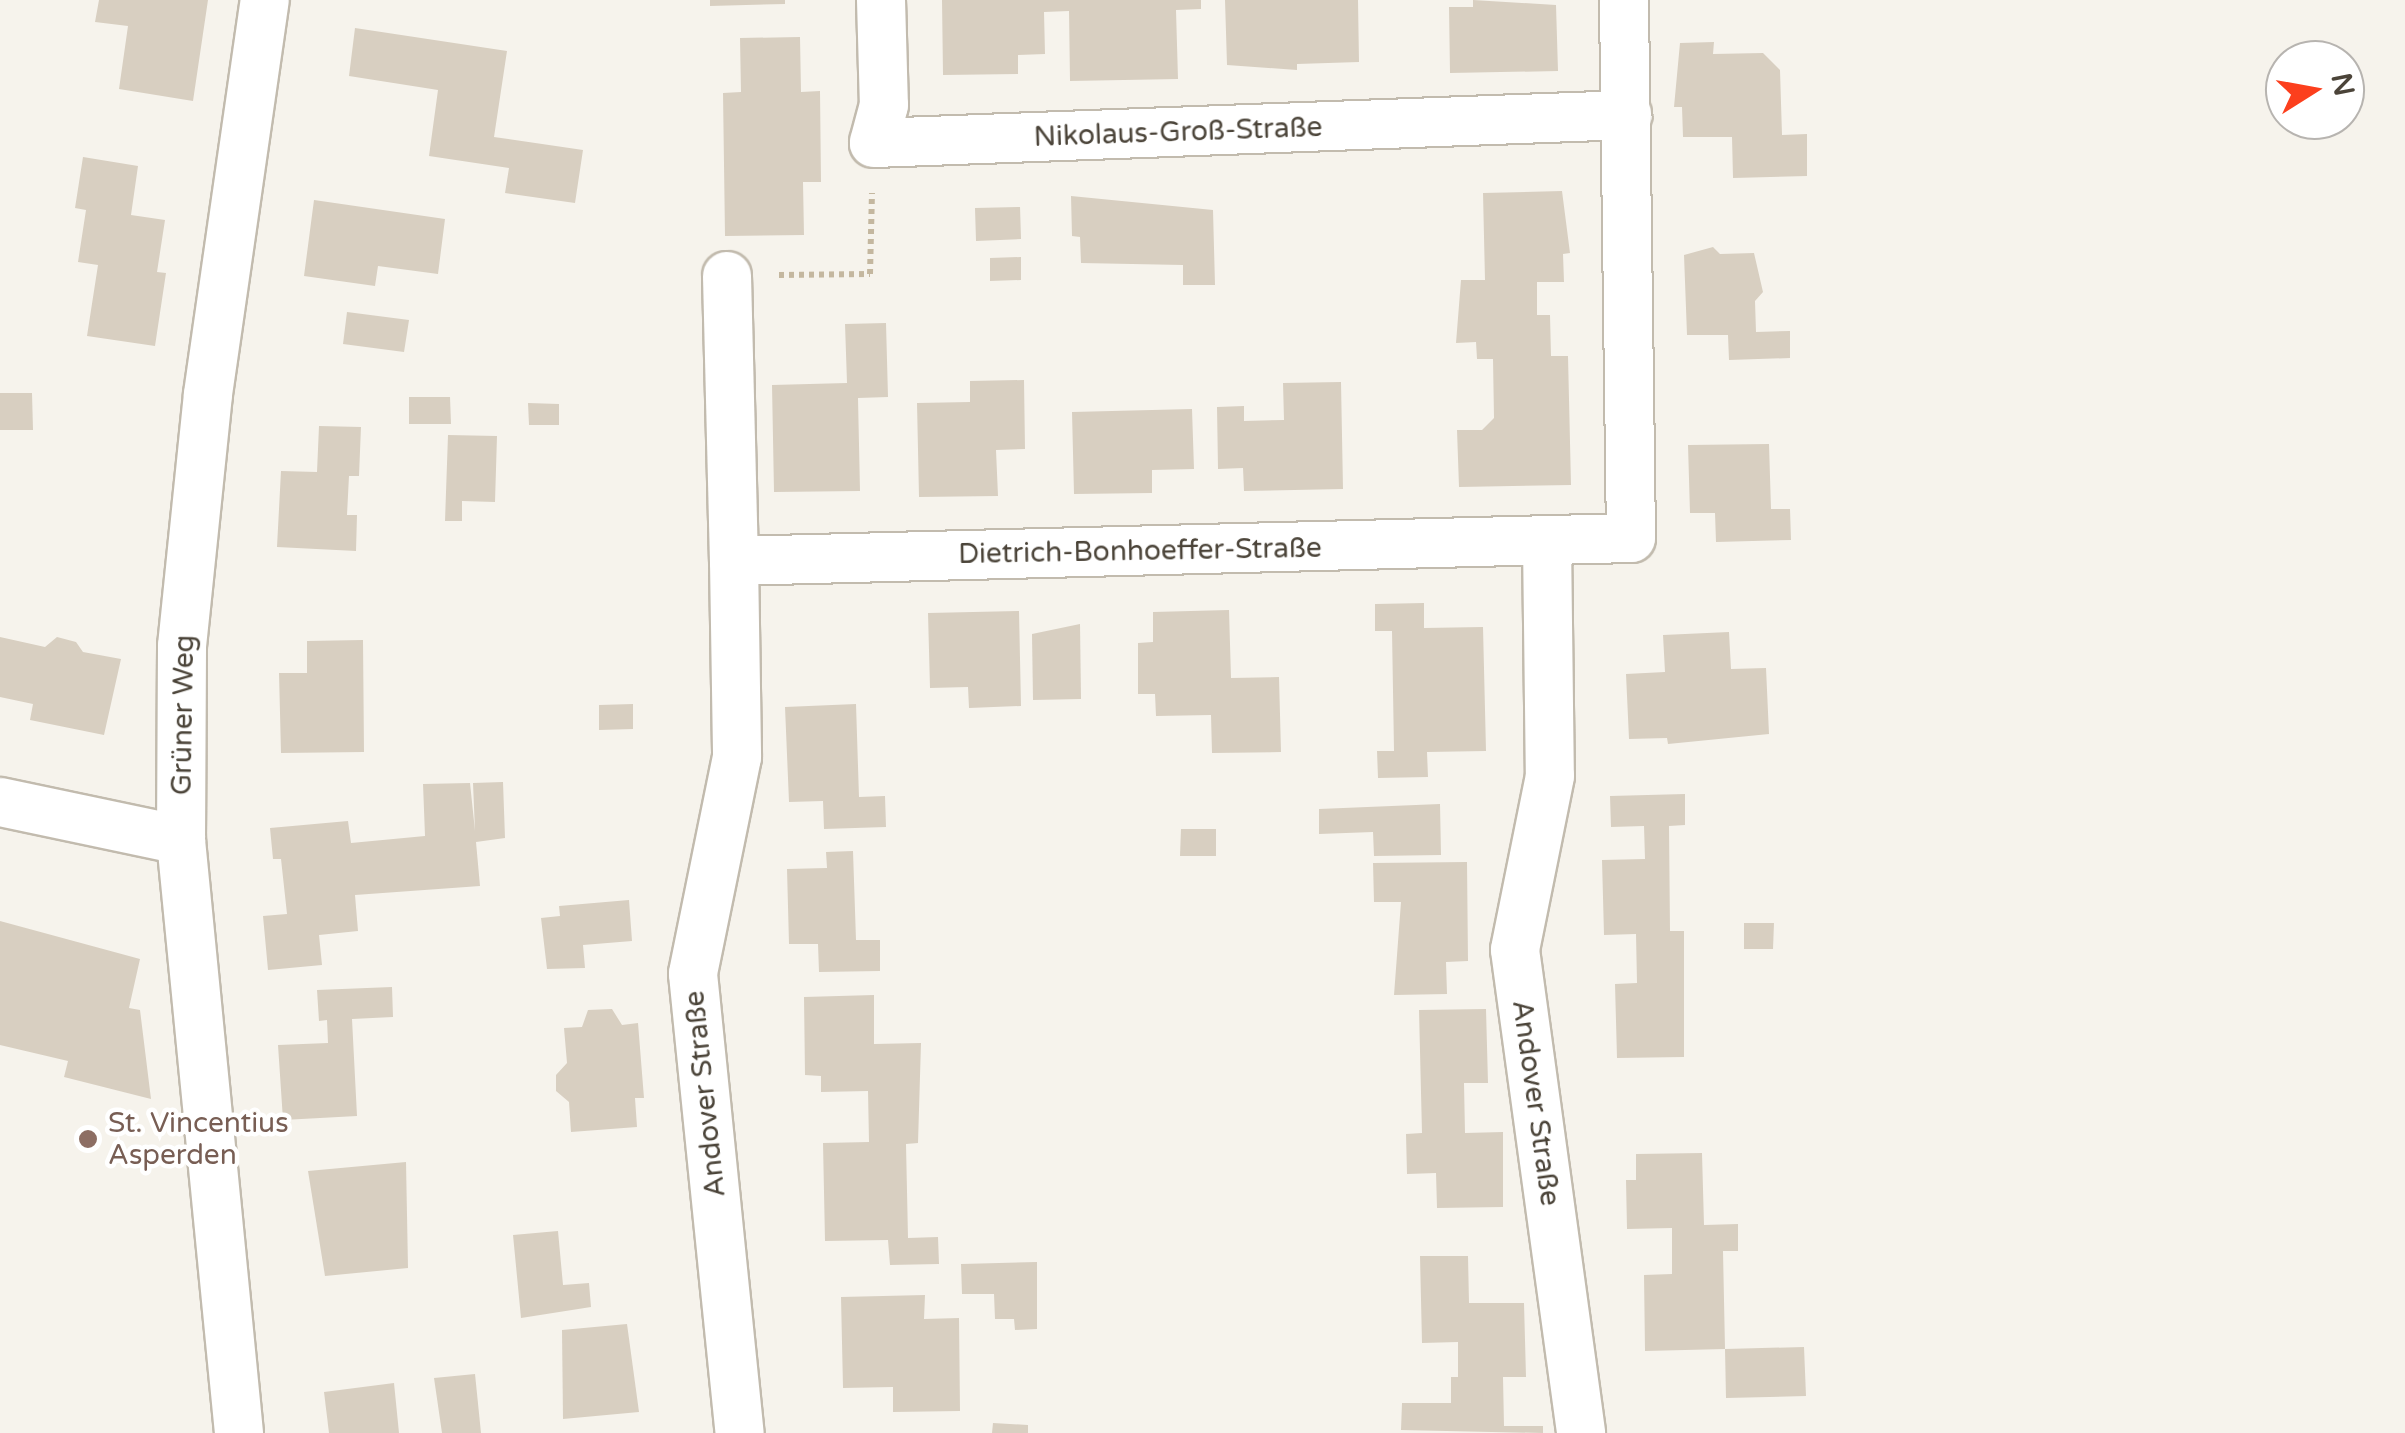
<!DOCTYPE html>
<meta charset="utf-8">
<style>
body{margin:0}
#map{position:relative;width:2405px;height:1433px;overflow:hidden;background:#f6f3ec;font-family:"Varela Round",sans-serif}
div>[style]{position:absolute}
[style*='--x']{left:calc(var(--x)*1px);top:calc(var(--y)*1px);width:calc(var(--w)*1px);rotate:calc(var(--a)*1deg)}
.building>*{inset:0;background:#d8cfc1}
.path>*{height:6px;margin-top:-3px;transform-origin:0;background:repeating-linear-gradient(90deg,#c4b79f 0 5px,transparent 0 10px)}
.roads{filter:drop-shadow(2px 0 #c2bbae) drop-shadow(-2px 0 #c2bbae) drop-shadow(0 2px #c2bbae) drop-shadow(0 -2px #c2bbae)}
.street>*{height:48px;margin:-24px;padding:0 24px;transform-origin:24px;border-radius:24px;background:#fff}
.dots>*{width:28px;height:28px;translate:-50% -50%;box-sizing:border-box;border:5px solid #fff;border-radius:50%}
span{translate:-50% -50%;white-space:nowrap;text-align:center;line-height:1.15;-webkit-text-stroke:9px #fff;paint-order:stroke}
.street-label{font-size:28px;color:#4b4439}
.education-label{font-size:28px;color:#785e54}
.left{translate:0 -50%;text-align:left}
.north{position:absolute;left:2265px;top:40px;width:100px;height:100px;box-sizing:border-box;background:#fff;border:2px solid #b7b4b0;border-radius:50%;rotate:79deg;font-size:28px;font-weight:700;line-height:40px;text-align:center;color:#4b4439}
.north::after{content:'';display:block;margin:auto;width:35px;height:45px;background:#fc3f1d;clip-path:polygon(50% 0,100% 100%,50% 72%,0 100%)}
</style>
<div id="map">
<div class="building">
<i style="clip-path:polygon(99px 0,208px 0,193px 101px,119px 89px,128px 26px,95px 22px)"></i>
<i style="clip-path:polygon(710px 0,785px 0,785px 4px,710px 6px)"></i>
<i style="clip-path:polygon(942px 0,1201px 0,1201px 9px,1176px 10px,1178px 79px,1070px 81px,1069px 11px,1044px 12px,1045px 54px,1018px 55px,1018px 74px,943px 75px)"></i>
<i style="clip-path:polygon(1225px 0,1358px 0,1359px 62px,1297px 64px,1297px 70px,1227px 65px)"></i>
<i style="clip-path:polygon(1473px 0,1556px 5px,1558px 71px,1450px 73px,1449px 7px,1473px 7px)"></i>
<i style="clip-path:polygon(355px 28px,507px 51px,494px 137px,583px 150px,575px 203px,505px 193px,509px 168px,429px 156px,438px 90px,349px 76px)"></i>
<i style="clip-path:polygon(800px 37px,801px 92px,820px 91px,821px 182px,803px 182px,804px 235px,725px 236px,723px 93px,741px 92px,740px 38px)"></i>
<i style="clip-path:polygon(1714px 42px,1713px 54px,1763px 53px,1780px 70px,1782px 135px,1807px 134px,1807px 176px,1733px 178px,1732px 137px,1683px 137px,1682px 107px,1674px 107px,1680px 43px)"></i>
<i style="clip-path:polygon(83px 157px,138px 166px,131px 215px,165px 220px,157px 272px,166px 273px,155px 346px,87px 336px,98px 265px,78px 262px,86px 210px,75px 208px)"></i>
<i style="clip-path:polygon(1562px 191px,1570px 253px,1563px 254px,1564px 282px,1537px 282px,1537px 315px,1550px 315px,1551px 356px,1568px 356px,1571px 485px,1459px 487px,1457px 430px,1482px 430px,1494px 418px,1493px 359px,1477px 359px,1476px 342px,1456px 343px,1461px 280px,1485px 280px,1483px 193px)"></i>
<i style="clip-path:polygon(1071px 196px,1213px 210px,1215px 285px,1183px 285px,1183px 265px,1081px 263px,1080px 237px,1072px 236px)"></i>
<i style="clip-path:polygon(314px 200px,445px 219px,438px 274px,378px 266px,375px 286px,304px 276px)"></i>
<i style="clip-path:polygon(1020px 207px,1021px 239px,976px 241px,975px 208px)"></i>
<i style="clip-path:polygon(1713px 247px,1720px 254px,1754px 253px,1763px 292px,1755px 301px,1756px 332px,1790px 331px,1790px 358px,1729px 360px,1728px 335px,1687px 335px,1684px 255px)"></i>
<i style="clip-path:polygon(1021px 257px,1021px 280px,990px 281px,990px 258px)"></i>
<i style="clip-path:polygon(347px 312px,409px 320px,404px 352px,343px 344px)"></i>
<i style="clip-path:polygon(886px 323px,888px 397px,858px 398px,860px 491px,774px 492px,772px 385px,847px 383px,845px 324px)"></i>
<i style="clip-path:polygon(1024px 380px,1025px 449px,996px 450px,998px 496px,919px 497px,917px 403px,970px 402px,970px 381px)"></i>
<i style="clip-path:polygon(1341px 382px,1343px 489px,1244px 491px,1243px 468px,1218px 469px,1217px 407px,1244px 406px,1244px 421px,1284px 420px,1283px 383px)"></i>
<i style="clip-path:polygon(0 393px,32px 393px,33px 430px,0 430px)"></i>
<i style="clip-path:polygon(409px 397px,450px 397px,451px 424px,409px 424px)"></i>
<i style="clip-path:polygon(528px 403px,559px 404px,559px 425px,529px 425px)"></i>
<i style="clip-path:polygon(1192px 409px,1194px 469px,1152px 470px,1152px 493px,1074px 494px,1072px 412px)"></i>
<i style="clip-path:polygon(319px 426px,361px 427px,359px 476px,349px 476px,347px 515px,357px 515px,356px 551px,277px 547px,281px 471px,317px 472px)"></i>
<i style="clip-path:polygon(448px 435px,497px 436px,495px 502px,462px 501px,462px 521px,445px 521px)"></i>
<i style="clip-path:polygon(1769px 444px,1771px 509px,1790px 509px,1791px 540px,1716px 542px,1715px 513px,1690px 513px,1688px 445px)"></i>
<i style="clip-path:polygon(1424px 603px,1424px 628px,1483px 627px,1486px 751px,1427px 752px,1428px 777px,1378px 778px,1377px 751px,1394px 751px,1392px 631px,1375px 631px,1375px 604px)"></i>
<i style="clip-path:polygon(1229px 610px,1231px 678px,1279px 677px,1281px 752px,1212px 753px,1211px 715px,1156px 716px,1155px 694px,1138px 694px,1138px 643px,1153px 642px,1153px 612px)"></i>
<i style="clip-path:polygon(1019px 611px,1021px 706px,969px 708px,968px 687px,930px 688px,928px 613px)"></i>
<i style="clip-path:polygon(1080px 624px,1081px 699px,1033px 700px,1032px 634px)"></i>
<i style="clip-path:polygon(1729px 632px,1731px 669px,1766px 668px,1769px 734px,1668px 744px,1667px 738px,1629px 739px,1626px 674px,1665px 672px,1663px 635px)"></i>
<i style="clip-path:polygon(0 637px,45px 647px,57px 637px,76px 642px,83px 652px,121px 659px,104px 735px,30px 720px,33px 704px,0 697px)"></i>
<i style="clip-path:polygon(363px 640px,364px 752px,281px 753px,279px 673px,307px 673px,307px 641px)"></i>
<i style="clip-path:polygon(633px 704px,633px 729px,599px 730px,599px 705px)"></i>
<i style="clip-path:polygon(856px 704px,859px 797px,885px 796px,886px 827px,824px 829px,823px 801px,789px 802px,785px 707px)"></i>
<i style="clip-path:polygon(503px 782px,505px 838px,476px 842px,480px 886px,355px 895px,358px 931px,319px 935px,322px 965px,268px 970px,263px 916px,287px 914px,281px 859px,273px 859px,270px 828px,348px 821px,351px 843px,425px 836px,423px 784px,470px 783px,475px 831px,473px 783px)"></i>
<i style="clip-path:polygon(1685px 794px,1685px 825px,1669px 826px,1670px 931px,1684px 931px,1684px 1057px,1617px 1058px,1615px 984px,1637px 983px,1636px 934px,1604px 935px,1602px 860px,1645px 859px,1644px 826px,1611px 827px,1610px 796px)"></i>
<i style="clip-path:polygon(1440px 804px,1441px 855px,1374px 856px,1373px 832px,1319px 834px,1319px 809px)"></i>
<i style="clip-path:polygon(1181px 829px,1216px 829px,1216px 856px,1180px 856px)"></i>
<i style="clip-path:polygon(853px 851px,856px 940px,880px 940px,880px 971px,819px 972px,818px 944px,789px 944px,787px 869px,827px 868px,826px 852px)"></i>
<i style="clip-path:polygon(1467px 862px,1468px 961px,1446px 962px,1447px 994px,1394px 995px,1401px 902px,1374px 902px,1373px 863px)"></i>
<i style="clip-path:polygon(629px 900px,632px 941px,583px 945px,585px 968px,547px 969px,541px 918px,560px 916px,559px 906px)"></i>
<i style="clip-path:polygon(0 921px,140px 959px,129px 1008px,140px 1010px,151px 1099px,64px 1077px,68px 1061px,0 1045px)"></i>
<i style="clip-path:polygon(1744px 923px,1774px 923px,1773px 949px,1744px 949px)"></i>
<i style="clip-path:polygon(392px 987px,393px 1017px,352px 1019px,357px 1116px,283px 1120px,278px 1045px,328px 1043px,327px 1020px,319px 1021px,317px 990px)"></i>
<i style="clip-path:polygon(874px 995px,874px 1044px,921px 1043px,918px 1143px,906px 1144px,908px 1238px,938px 1237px,939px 1264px,890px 1265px,888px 1240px,825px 1241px,823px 1143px,869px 1142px,868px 1091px,821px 1092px,821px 1076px,805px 1075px,804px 997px)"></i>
<i style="clip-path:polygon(612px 1009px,622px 1025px,638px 1023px,644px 1098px,635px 1098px,637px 1127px,571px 1132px,569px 1102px,556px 1091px,556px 1075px,567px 1063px,564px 1028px,582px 1027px,588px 1010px)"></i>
<i style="clip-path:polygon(1486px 1009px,1488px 1083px,1464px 1083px,1465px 1133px,1503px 1132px,1503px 1207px,1437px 1208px,1436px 1173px,1407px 1174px,1406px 1134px,1422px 1133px,1419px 1010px)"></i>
<i style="clip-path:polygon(1702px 1153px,1704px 1225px,1738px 1224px,1738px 1251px,1723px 1251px,1725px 1349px,1645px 1351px,1644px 1275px,1672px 1274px,1672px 1228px,1627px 1229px,1626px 1180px,1636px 1180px,1636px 1154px)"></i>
<i style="clip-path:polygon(406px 1162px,408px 1268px,325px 1276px,308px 1171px)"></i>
<i style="clip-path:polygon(558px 1231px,563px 1285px,589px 1283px,591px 1307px,521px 1318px,513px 1235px)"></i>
<i style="clip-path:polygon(1420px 1256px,1468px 1256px,1469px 1303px,1524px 1303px,1526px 1377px,1503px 1377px,1504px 1426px,1543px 1426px,1543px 1433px,1401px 1430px,1402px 1403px,1451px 1403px,1451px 1377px,1458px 1377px,1458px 1342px,1422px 1343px)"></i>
<i style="clip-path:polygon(1037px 1262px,1037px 1329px,1015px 1330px,1014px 1319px,995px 1319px,994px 1294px,962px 1294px,961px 1264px)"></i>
<i style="clip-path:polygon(925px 1295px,924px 1319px,959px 1318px,960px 1411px,893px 1412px,893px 1387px,843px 1388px,841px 1297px)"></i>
<i style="clip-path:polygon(627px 1324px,639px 1412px,563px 1419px,562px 1330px)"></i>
<i style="clip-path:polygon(1804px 1347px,1806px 1396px,1726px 1398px,1725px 1349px)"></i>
<i style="clip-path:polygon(475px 1374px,481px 1433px,442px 1433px,434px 1378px)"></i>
<i style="clip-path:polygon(394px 1383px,399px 1433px,329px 1433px,324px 1392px)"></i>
<i style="clip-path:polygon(993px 1423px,1028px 1425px,1028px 1433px,992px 1433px)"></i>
</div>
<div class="path">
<i style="--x:779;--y:275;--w:91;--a:-0.6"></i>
<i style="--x:870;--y:274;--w:81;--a:-88.6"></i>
</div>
<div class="roads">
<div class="street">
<i style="--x:881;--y:0;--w:105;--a:88.4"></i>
<i style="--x:884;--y:105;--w:39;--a:105"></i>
<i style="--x:874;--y:143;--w:754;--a:-2.13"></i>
<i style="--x:727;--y:276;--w:285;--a:88.6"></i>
<i style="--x:734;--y:561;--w:897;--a:-1.47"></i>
<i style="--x:1631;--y:538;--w:538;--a:-90.75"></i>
<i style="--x:1547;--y:541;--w:235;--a:89.3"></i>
<i style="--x:1550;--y:776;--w:177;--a:101.4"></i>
<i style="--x:1515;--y:950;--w:487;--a:82.2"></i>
<i style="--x:734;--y:561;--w:196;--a:89.1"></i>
<i style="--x:737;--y:757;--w:221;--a:101.5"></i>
<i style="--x:693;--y:974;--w:461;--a:84.2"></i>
<i style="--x:0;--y:802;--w:185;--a:11.9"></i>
<i style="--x:239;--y:1433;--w:596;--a:-95.59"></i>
<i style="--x:181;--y:840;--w:194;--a:-89.7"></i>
<i style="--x:182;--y:646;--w:253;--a:-84.1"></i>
<i style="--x:208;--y:394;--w:398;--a:-81.8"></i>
</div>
</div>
<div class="dots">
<i style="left:88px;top:1139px;background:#8d6e63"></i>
</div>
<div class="street-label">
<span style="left:1178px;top:132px;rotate:-2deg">Nikolaus-Groß-Straße</span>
<span style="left:1140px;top:551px;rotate:-1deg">Dietrich-Bonhoeffer-Straße</span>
<span style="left:183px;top:715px;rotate:-89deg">Grüner Weg</span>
<span style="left:705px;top:1094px;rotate:-96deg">Andover Straße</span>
<span style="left:1536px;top:1103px;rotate:82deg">Andover Straße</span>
</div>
<div class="education-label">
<span class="left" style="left:108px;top:1139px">St. Vincentius<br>Asperden</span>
</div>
<div class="north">N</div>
</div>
